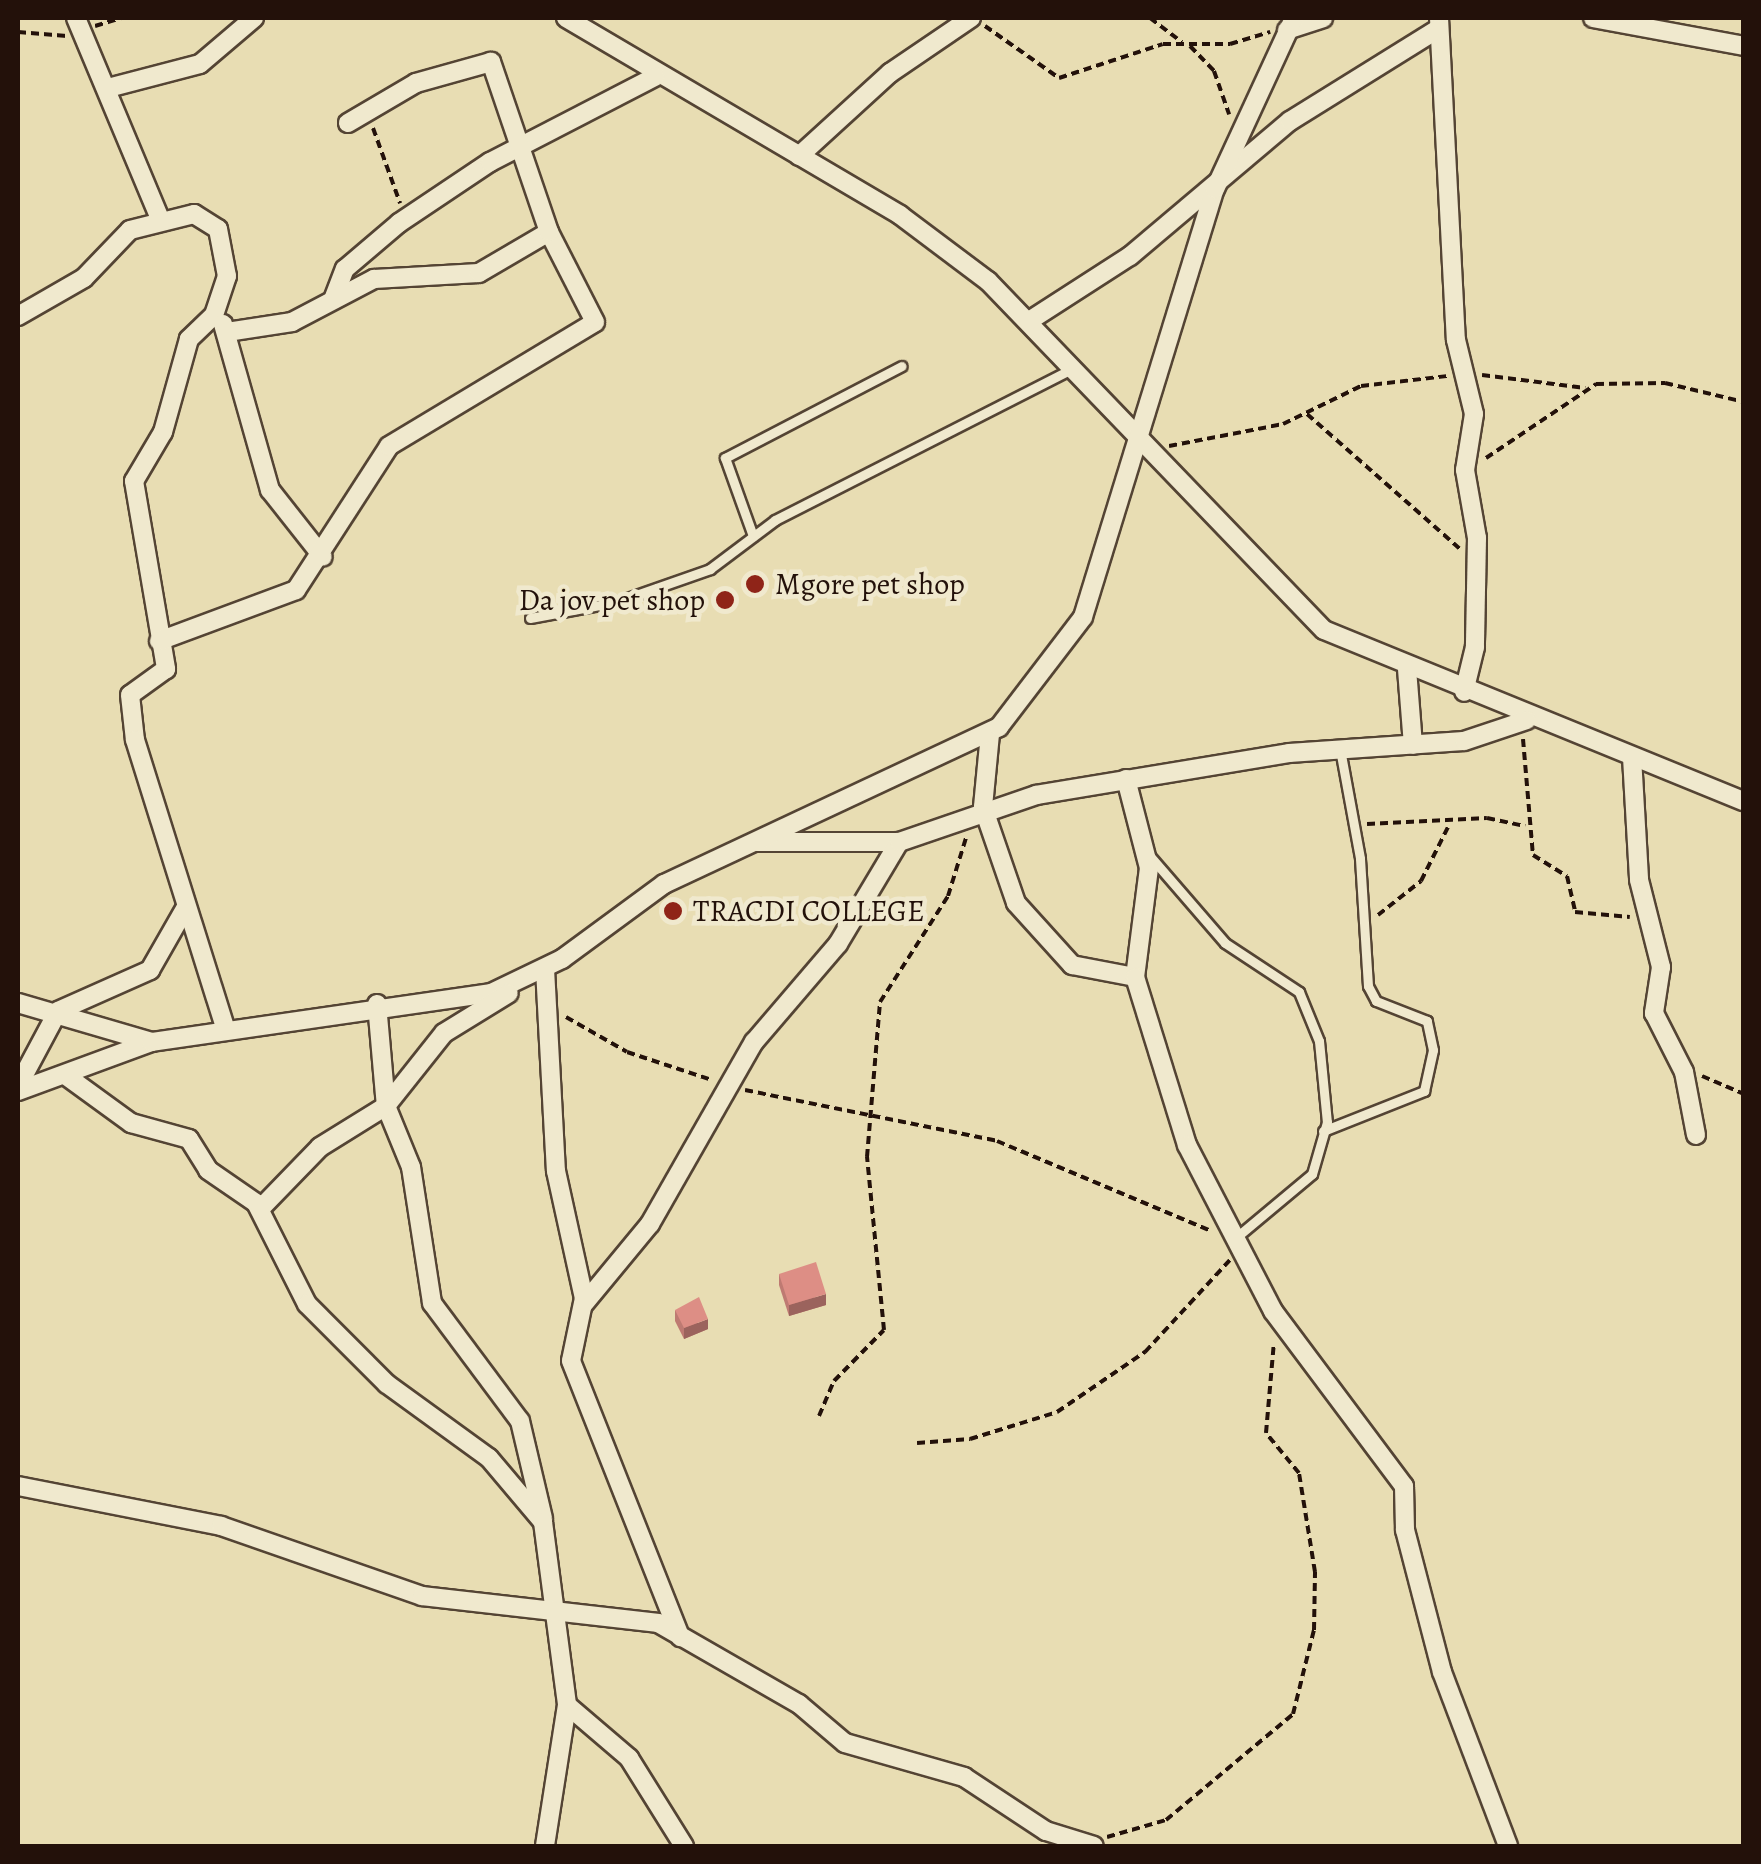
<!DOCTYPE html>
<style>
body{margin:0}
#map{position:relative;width:1761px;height:1864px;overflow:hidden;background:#e8ddb3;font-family:Alegreya,serif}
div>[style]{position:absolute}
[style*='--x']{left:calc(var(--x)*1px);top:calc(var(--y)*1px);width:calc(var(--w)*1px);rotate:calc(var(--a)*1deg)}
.path>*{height:4px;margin-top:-2px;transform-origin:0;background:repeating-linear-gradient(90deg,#23110a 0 8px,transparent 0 13px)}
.roads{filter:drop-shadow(2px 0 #544434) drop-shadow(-2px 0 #544434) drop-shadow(0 2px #544434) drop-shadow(0 -2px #544434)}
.service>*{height:9px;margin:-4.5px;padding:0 4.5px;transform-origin:4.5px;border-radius:4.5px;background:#f0e9ce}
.minor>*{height:18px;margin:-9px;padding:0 9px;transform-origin:9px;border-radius:9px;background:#f0e9ce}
.wall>*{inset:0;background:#be7a72}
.shaded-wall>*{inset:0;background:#9b635d}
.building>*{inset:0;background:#dd8e85}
.dots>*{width:28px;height:28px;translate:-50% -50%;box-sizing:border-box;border:5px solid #f0e9ce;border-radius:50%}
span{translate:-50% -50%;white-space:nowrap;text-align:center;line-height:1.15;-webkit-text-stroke:9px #f0e9ce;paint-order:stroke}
.poi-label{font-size:30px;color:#23110a}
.left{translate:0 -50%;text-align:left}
.right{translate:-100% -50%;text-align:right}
.frame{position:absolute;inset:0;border:20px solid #23110a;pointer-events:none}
</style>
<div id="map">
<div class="path">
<i style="--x:1150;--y:18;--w:40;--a:37"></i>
<i style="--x:95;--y:26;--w:28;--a:-17"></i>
<i style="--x:985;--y:26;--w:90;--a:35.1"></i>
<i style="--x:1059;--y:78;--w:109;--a:-18.1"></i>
<i style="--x:1163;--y:44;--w:67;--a:0"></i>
<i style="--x:1230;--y:44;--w:42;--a:-16.7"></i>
<i style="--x:18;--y:32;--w:49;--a:4.7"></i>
<i style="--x:1190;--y:46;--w:35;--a:46"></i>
<i style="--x:1214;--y:71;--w:46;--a:70.8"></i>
<i style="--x:373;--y:128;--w:80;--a:70.2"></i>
<i style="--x:1482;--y:375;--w:104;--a:7.2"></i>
<i style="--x:1307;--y:414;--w:204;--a:41.4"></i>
<i style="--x:1169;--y:446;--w:116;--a:-10.9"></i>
<i style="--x:1283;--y:424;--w:87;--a:-26"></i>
<i style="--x:1361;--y:386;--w:88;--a:-6.6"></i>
<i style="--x:1486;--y:458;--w:133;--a:-33.9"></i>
<i style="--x:1596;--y:384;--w:69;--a:-0.8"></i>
<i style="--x:1665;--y:383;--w:81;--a:13.5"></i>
<i style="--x:1523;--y:739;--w:116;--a:85.1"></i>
<i style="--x:1533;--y:855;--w:40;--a:32"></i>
<i style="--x:1567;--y:876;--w:37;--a:77"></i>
<i style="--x:1575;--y:912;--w:55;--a:5.2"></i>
<i style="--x:1367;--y:824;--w:120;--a:-2.9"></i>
<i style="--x:1487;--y:818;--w:39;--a:12"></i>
<i style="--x:1378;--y:915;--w:55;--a:-38.3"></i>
<i style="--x:1421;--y:881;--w:60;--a:-63.4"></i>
<i style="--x:566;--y:1017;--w:70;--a:29.8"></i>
<i style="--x:627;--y:1052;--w:89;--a:18.2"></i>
<i style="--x:1702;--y:1076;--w:46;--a:23.2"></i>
<i style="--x:745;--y:1090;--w:257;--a:11.4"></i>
<i style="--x:997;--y:1141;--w:232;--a:22.8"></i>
<i style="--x:819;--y:1416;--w:38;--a:-67"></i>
<i style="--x:834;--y:1381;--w:71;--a:-45.6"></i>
<i style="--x:884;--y:1330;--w:174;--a:-95.6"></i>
<i style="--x:867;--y:1157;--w:156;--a:-85.2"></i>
<i style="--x:880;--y:1002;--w:126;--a:-57.3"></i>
<i style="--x:948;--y:896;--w:61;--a:-72.8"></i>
<i style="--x:917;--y:1443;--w:53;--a:-4.3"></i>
<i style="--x:970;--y:1439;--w:91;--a:-17.2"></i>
<i style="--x:1057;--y:1412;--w:107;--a:-34.3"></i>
<i style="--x:1145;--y:1352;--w:125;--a:-47.3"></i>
<i style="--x:1107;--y:1837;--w:61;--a:-16.1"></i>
<i style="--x:1166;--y:1820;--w:165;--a:-39.8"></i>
<i style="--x:1293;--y:1714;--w:87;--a:-76"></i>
<i style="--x:1314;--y:1630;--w:58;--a:-89"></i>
<i style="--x:1315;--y:1572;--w:100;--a:-99.2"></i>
<i style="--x:1299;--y:1473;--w:52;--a:-129.5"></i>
<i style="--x:1266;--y:1433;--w:91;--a:-85"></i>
</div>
<div class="roads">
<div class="service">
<i style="--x:753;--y:536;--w:83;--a:-109.7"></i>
<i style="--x:725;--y:458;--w:199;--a:-27.5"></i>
<i style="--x:530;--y:618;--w:87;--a:-10.5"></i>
<i style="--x:616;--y:602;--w:100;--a:-19.3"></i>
<i style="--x:710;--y:569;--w:81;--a:-37"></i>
<i style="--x:775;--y:520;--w:330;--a:-27"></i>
<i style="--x:1149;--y:855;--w:116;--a:49.2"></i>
<i style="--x:1225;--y:943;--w:89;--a:33.5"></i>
<i style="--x:1299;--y:992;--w:53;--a:67.8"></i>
<i style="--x:1319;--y:1041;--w:81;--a:84.4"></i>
<i style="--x:1327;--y:1122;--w:54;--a:106.1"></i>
<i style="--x:1312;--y:1174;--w:103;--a:140.1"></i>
<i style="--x:1323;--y:1131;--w:109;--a:-21.6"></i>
<i style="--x:1424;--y:1091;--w:42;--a:-77.6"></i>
<i style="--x:1433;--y:1050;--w:30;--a:-102"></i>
<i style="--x:1427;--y:1021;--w:55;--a:-158.6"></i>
<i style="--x:1376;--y:1001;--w:17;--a:-118"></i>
<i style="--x:1368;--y:986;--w:128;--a:-93.6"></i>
<i style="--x:1360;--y:858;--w:111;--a:-100.4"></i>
</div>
<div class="minor">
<i style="--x:76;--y:18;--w:218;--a:67.3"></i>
<i style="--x:566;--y:18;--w:388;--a:30.5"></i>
<i style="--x:900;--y:215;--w:110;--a:36.9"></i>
<i style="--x:988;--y:281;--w:484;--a:46.1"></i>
<i style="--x:1324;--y:630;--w:453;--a:22.2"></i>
<i style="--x:1439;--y:18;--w:322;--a:87"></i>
<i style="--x:1456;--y:340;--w:76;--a:76.3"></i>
<i style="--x:1474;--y:414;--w:57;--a:99.1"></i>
<i style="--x:1465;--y:470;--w:69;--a:80"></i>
<i style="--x:1477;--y:538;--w:109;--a:91.1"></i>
<i style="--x:1475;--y:647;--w:46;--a:103.7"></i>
<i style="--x:1593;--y:18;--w:154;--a:10.5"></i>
<i style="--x:1287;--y:30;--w:38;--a:-18"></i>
<i style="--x:108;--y:88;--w:95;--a:-14.6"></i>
<i style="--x:200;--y:64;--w:71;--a:-40.4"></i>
<i style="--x:799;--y:156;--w:123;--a:-42.4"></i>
<i style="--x:890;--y:73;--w:98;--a:-34.2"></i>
<i style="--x:334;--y:297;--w:30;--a:-69"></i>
<i style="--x:345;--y:269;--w:71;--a:-40.4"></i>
<i style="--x:399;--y:223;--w:110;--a:-33.8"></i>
<i style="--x:490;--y:162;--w:186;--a:-27.3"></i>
<i style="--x:18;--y:316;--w:76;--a:-29.9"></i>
<i style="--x:84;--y:278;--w:66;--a:-46.2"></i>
<i style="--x:130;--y:230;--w:66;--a:-14"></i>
<i style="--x:194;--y:214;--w:28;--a:32"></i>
<i style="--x:218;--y:229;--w:48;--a:79.2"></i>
<i style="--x:227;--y:276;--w:41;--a:108.4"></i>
<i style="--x:214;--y:315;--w:35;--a:136"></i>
<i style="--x:189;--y:339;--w:97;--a:105.6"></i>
<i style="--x:163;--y:432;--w:57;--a:120.6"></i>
<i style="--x:134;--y:481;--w:191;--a:80.3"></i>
<i style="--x:166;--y:669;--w:44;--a:144.2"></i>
<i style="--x:130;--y:695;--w:45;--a:83.7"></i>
<i style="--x:135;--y:740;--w:302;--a:72.6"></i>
<i style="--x:1029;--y:321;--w:120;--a:-32.8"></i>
<i style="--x:1130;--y:256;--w:209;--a:-40.2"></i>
<i style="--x:1290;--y:121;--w:174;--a:-31.9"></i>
<i style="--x:223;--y:324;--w:173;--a:74.2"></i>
<i style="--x:270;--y:490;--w:85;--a:51.7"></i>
<i style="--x:227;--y:332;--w:66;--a:-8.7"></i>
<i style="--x:292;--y:322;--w:93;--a:-27.7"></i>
<i style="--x:374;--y:279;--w:105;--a:-3.3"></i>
<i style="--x:479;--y:273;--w:81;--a:-30.4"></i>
<i style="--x:159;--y:641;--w:146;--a:-20.4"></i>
<i style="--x:296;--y:590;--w:171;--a:-57.1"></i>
<i style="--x:389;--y:446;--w:240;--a:-31"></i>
<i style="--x:595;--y:322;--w:101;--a:-117.1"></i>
<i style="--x:549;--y:232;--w:180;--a:-108.8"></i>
<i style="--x:491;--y:62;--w:78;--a:164.4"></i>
<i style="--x:416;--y:83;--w:79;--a:149.5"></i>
<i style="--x:1407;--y:669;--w:76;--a:85.5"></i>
<i style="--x:990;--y:734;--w:73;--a:95.5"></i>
<i style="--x:983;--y:807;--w:102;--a:71"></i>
<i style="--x:1016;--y:903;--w:84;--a:47.9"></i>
<i style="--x:1072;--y:965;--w:64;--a:10.8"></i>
<i style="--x:1632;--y:757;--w:123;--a:86.7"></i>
<i style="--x:1639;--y:880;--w:90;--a:75.8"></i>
<i style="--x:1661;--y:967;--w:47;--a:98.7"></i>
<i style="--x:1654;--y:1013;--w:66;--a:63"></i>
<i style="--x:1684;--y:1072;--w:64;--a:79.2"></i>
<i style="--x:1126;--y:779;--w:92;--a:75.5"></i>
<i style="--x:1149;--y:868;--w:110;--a:97.3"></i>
<i style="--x:1135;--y:977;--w:176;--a:72.8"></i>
<i style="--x:1187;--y:1145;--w:187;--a:62.6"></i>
<i style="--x:1273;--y:1311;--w:219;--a:53.2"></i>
<i style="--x:1404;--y:1486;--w:44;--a:88.7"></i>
<i style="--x:1405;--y:1530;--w:147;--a:75.4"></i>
<i style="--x:1442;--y:1672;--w:186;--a:69.2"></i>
<i style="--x:756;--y:842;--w:143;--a:0"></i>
<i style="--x:545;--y:969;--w:202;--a:86.9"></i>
<i style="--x:556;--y:1171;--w:130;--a:77.6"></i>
<i style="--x:584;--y:1298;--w:64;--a:101.7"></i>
<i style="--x:571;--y:1361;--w:297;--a:68.4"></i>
<i style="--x:18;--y:1003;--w:139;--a:16.3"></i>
<i style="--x:377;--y:1004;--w:102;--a:85"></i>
<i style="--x:386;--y:1106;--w:66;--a:67.7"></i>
<i style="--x:411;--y:1167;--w:138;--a:81.2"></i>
<i style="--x:432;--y:1303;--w:147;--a:53.3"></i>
<i style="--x:520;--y:1421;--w:100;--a:76.7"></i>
<i style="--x:65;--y:1075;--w:82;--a:36"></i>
<i style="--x:131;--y:1123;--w:60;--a:15.4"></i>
<i style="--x:189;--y:1139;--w:36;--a:58"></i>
<i style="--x:208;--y:1170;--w:58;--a:34.5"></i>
<i style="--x:256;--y:1203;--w:113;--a:63.2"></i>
<i style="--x:307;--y:1304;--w:113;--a:45"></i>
<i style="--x:387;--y:1384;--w:126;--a:36"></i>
<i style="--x:489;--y:1458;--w:84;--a:49.8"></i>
<i style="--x:543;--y:1522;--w:185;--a:82.5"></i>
<i style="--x:567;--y:1705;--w:143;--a:98.9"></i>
<i style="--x:18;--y:1086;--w:85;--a:-61.9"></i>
<i style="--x:58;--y:1011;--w:101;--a:-24"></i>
<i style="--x:150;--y:970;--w:73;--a:-60.3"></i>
<i style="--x:18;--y:1091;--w:142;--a:-20.2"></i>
<i style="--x:151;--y:1042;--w:344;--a:-8.2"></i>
<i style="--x:491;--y:993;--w:79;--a:-25.6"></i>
<i style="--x:562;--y:959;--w:127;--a:-36.3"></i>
<i style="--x:664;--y:884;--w:370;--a:-25.1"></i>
<i style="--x:999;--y:727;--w:138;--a:-52.6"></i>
<i style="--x:1083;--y:617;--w:448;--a:-72.9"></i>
<i style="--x:1215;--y:189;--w:188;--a:-65.2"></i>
<i style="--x:260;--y:1209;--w:86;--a:-45.9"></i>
<i style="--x:320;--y:1147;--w:78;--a:-31.8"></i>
<i style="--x:386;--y:1106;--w:93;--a:-51.5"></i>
<i style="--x:444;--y:1033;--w:76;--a:-31.6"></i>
<i style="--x:583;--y:1305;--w:105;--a:-50.4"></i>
<i style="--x:650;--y:1224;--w:210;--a:-60.3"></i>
<i style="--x:754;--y:1042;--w:129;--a:-49.4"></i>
<i style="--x:838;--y:944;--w:119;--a:-59.1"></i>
<i style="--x:899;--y:842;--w:145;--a:-18.9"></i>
<i style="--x:1036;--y:795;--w:256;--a:-9.4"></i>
<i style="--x:1289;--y:753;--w:175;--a:-3.9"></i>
<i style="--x:1464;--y:741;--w:66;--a:-18.4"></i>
<i style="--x:18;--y:1486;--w:207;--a:11.1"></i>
<i style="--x:221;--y:1526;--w:213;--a:19.2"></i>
<i style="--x:422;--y:1596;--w:238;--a:6.5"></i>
<i style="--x:658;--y:1623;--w:163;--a:29.9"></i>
<i style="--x:799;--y:1704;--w:60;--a:40.3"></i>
<i style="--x:845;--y:1743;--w:124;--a:15.9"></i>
<i style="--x:964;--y:1777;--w:98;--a:33.4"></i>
<i style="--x:1046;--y:1831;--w:50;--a:17.4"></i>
<i style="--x:567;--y:1705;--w:82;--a:40.5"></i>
<i style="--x:629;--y:1758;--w:104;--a:58"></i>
</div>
</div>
<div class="wall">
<i style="clip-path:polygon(779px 1274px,826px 1305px,789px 1316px,779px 1285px)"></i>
<i style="clip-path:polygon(675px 1310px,708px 1329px,684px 1339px,675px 1321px)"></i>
</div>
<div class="shaded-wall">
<i style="clip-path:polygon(826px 1294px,826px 1305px,789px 1316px,789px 1305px)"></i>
<i style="clip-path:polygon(708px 1319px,708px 1329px,684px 1339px,684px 1328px)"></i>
</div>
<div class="building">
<i style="clip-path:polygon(816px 1262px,826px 1294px,789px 1305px,779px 1274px)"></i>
<i style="clip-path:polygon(699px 1297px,708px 1319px,684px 1328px,675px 1310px)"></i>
</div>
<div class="dots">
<i style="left:755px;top:584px;background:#8f2418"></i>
<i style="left:725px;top:600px;background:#8f2418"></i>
<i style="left:673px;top:911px;background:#8f2418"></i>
</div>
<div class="poi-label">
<span class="left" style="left:775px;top:584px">Mgore pet shop</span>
<span class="right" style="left:705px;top:600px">Da jov pet shop</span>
<span class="left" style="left:693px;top:911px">TRACDI COLLEGE</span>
</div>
<div class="frame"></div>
</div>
